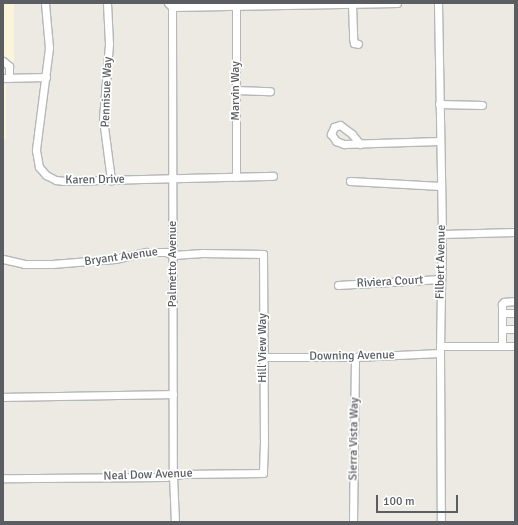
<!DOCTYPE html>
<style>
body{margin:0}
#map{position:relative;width:518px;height:525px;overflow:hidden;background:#eceae2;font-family:Signika,sans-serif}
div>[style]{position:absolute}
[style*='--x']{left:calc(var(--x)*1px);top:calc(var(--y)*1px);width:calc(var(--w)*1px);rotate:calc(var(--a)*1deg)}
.commercial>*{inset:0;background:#faf5d9}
.roads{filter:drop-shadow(1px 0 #b5b7bb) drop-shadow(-1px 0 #b5b7bb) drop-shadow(0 1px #b5b7bb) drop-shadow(0 -1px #b5b7bb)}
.minor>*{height:7px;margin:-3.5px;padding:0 3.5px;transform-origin:3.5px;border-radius:3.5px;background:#fff}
span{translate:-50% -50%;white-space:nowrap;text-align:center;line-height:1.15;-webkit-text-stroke:3.5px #fff;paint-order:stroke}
.street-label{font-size:12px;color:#5a5d62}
.frame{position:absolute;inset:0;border:4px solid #5a5d62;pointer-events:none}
.scale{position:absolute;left:376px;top:495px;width:82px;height:18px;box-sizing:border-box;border:2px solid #5a5d62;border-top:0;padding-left:5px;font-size:12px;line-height:14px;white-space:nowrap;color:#5a5d62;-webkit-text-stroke:3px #fff;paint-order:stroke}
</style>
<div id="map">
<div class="commercial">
<i style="clip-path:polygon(3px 3px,14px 3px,14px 71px,3px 71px)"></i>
<i style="clip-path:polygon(3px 84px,6px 84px,6px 139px,3px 139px)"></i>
</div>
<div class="roads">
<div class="minor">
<i style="--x:45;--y:3;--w:45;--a:84.9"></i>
<i style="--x:49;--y:48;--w:103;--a:97.3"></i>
<i style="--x:36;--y:150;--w:17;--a:80"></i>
<i style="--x:39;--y:167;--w:11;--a:49"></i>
<i style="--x:46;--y:175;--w:11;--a:27"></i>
<i style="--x:56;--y:180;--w:8;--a:7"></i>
<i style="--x:64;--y:181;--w:209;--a:-1.4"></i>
<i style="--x:107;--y:3;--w:41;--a:87.2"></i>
<i style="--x:109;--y:44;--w:75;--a:94.6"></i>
<i style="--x:103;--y:119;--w:62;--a:82.5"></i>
<i style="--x:168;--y:3;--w:6;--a:45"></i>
<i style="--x:172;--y:7;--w:225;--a:-1"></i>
<i style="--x:438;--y:3;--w:231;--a:89"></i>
<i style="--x:442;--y:234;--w:119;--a:91"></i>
<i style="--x:440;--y:353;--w:169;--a:89.7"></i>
<i style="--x:352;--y:4;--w:34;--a:88"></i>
<i style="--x:353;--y:38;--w:5;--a:79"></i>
<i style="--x:354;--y:43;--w:4;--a:14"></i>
<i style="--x:236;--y:5;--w:172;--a:90"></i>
<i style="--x:172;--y:7;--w:468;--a:89.9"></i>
<i style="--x:173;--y:475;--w:47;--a:87.6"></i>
<i style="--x:3;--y:61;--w:8;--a:40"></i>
<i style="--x:9;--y:66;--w:12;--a:90"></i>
<i style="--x:3;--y:78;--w:43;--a:-1.3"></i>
<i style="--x:236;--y:90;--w:34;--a:2"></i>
<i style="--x:439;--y:104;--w:43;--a:1.3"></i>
<i style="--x:360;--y:144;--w:13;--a:-129"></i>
<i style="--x:352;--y:134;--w:15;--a:-143"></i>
<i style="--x:340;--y:125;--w:6;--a:162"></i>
<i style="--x:334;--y:127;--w:8;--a:113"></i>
<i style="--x:331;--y:134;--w:9;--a:54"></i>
<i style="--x:336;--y:141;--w:9;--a:21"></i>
<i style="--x:344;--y:144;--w:96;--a:-1.8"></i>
<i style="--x:350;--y:181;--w:91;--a:3.1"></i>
<i style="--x:442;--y:234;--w:73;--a:-1.6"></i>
<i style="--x:3;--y:259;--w:22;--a:13"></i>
<i style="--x:24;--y:264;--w:28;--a:0"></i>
<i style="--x:52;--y:264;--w:63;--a:-4.5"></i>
<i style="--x:115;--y:259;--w:32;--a:-13"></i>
<i style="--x:146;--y:252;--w:20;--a:0"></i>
<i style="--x:166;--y:252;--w:8;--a:23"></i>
<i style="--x:173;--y:255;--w:30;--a:-4"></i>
<i style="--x:203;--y:253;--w:60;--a:1"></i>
<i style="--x:263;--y:254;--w:188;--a:89.7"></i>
<i style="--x:264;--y:442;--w:31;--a:92"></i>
<i style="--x:263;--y:473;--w:81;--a:179.3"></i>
<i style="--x:182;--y:474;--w:17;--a:170"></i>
<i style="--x:165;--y:477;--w:162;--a:179.6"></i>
<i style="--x:338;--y:285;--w:103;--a:-3.3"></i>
<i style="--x:515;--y:301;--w:11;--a:175"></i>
<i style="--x:504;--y:302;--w:3;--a:135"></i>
<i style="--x:502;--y:304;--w:42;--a:90"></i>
<i style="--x:502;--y:346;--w:13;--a:0"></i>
<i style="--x:502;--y:313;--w:13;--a:0"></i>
<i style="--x:502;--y:329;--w:13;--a:0"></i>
<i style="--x:440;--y:346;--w:62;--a:0"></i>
<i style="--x:263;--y:357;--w:92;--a:0"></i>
<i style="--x:355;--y:357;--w:85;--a:-2.7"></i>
<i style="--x:3;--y:397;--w:170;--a:-1"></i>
<i style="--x:353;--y:522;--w:165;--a:-89.3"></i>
</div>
</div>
<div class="street-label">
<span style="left:236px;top:91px;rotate:-90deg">Marvin Way</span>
<span style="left:107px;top:92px;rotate:-88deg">Pennisue Way</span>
<span style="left:95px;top:180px;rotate:-1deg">Karen Drive</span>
<span style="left:121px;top:257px;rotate:-8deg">Bryant Avenue</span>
<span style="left:441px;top:262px;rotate:-89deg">Filbert Avenue</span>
<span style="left:173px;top:264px;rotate:-90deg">Palmetto Avenue</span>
<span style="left:390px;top:282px;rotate:-3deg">Riviera Court</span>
<span style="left:263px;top:348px;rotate:-90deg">Hill View Way</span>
<span style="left:352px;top:356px;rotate:-1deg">Downing Avenue</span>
<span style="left:354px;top:439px;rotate:-89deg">Sierra Vista Way</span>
<span style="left:148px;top:475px;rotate:-2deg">Neal Dow Avenue</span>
</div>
<div class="frame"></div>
<div class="scale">100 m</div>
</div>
